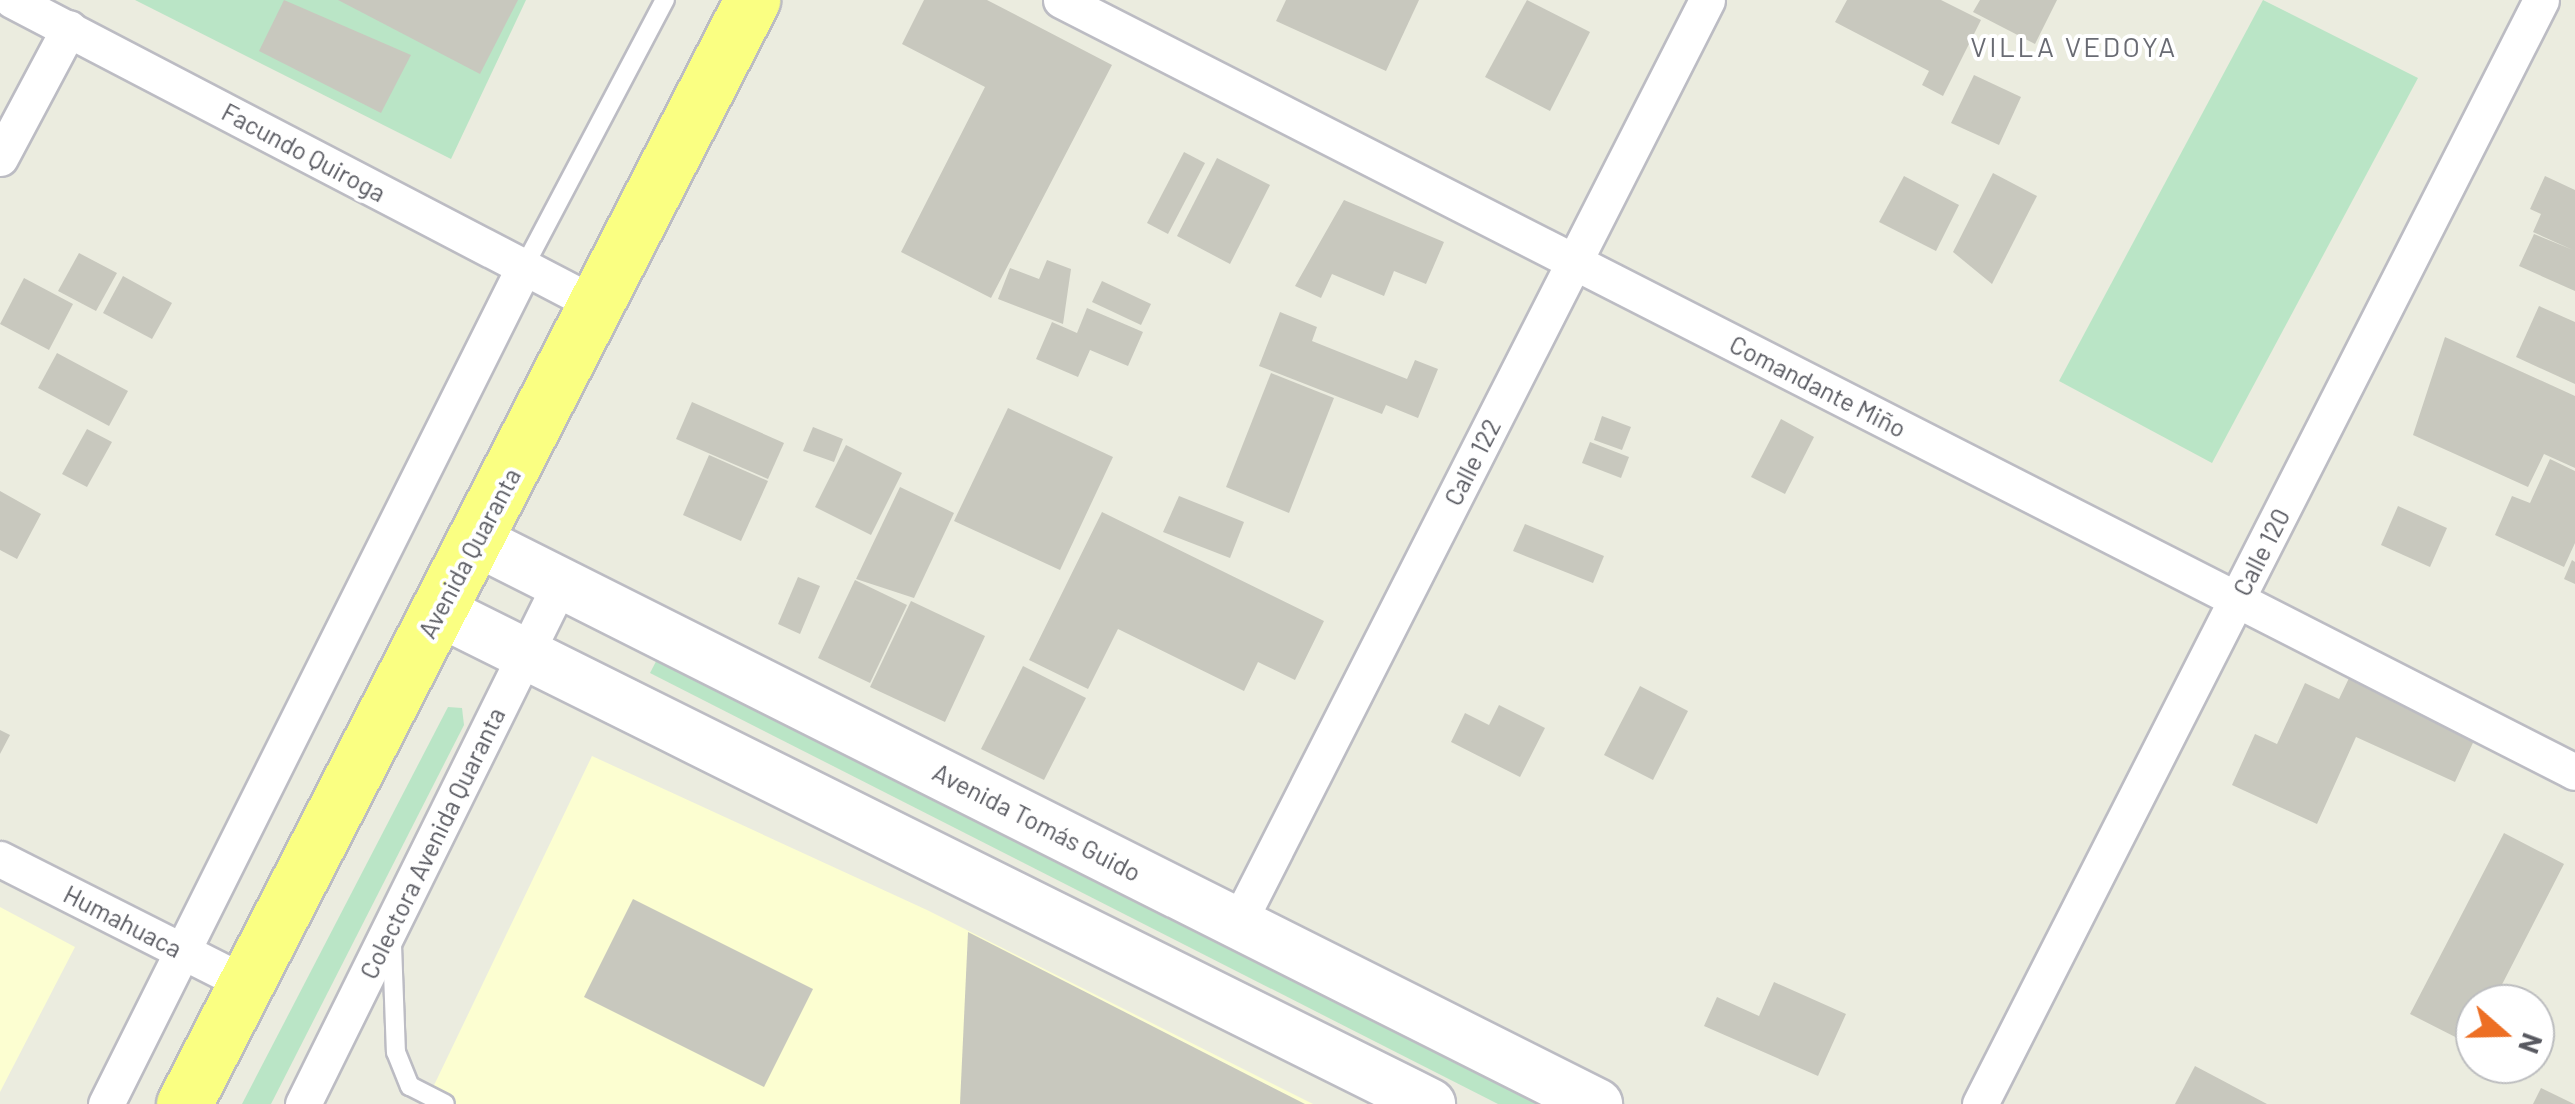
<!DOCTYPE html>
<meta charset="utf-8">
<style>
body{margin:0}
#map{position:relative;width:2575px;height:1104px;overflow:hidden;background:#ebecdf;font-family:Barlow,sans-serif}
div>[style]{position:absolute}
[style*='--x']{left:calc(var(--x)*1px);top:calc(var(--y)*1px);width:calc(var(--w)*1px);rotate:calc(var(--a)*1deg)}
.commercial>*{inset:0;background:#fcfed1}
.green>*{inset:0;background:#bae5c6}
.building>*{inset:0;background:#c8c8be}
.roads{filter:drop-shadow(2px 0 #bcbcc3) drop-shadow(-2px 0 #bcbcc3) drop-shadow(0 2px #bcbcc3) drop-shadow(0 -2px #bcbcc3)}
.lane>*{height:18px;margin:-9px;padding:0 9px;transform-origin:9px;border-radius:9px;background:#fff}
.street>*{height:35px;margin:-17.5px;padding:0 17.5px;transform-origin:17.5px;border-radius:17.5px;background:#fff}
.secondary>*{height:50px;margin:-25px;padding:0 25px;transform-origin:25px;border-radius:25px;background:#fff}
.highway>*{height:55px;margin:-27.5px;padding:0 27.5px;transform-origin:27.5px;border-radius:27.5px;background:#faff82}
span{translate:-50% -50%;white-space:nowrap;text-align:center;line-height:1.15;-webkit-text-stroke:8px #fff;paint-order:stroke}
.street-label{font-size:25px;color:#585960}
.neighbourhood-label{font-size:28px;color:#696b73;letter-spacing:2.5px}
.north{position:absolute;left:2455px;top:984px;width:100px;height:100px;box-sizing:border-box;background:#fff;border:2px solid #bcbdbf;border-radius:50%;rotate:110deg;font-size:28px;font-weight:700;line-height:40px;text-align:center;color:#585960}
.north::after{content:'';display:block;margin:auto;width:35px;height:45px;background:#ed6f24;clip-path:polygon(50% 0,100% 100%,50% 72%,0 100%)}
</style>
<div id="map">
<div class="commercial">
<i style="clip-path:polygon(592px 756px,927px 910px,1313px 1104px,425px 1104px)"></i>
<i style="clip-path:polygon(0 907px,75px 947px,0 1092px)"></i>
</div>
<div class="green">
<i style="clip-path:polygon(135px 0,526px 0,451px 159px)"></i>
<i style="clip-path:polygon(2263px 0,2418px 78px,2212px 463px,2059px 381px)"></i>
<i style="clip-path:polygon(664px 646px,1566px 1104px,1498px 1104px,650px 673px)"></i>
<i style="clip-path:polygon(448px 707px,462px 708px,464px 725px,271px 1104px,242px 1104px)"></i>
</div>
<div class="building">
<i style="clip-path:polygon(284px 0,411px 55px,381px 113px,259px 51px)"></i>
<i style="clip-path:polygon(338px 0,518px 0,480px 74px)"></i>
<i style="clip-path:polygon(924px 0,987px 0,1112px 65px,991px 298px,901px 252px,985px 87px,902px 44px)"></i>
<i style="clip-path:polygon(1286px 0,1419px 0,1386px 71px,1276px 21px)"></i>
<i style="clip-path:polygon(1527px 0,1590px 32px,1550px 111px,1485px 77px)"></i>
<i style="clip-path:polygon(1847px 0,1941px 0,1981px 20px,1943px 96px,1922px 85px,1929px 71px,1835px 22px)"></i>
<i style="clip-path:polygon(1980px 0,2057px 0,2035px 44px,1973px 12px)"></i>
<i style="clip-path:polygon(1974px 75px,2021px 97px,1999px 145px,1951px 123px)"></i>
<i style="clip-path:polygon(1184px 152px,1205px 163px,1168px 234px,1147px 223px)"></i>
<i style="clip-path:polygon(1217px 158px,1270px 185px,1230px 264px,1177px 236px)"></i>
<i style="clip-path:polygon(1993px 173px,2037px 196px,1992px 284px,1953px 252px)"></i>
<i style="clip-path:polygon(1904px 176px,1959px 205px,1936px 251px,1879px 222px)"></i>
<i style="clip-path:polygon(2545px 176px,2575px 190px,2575px 291px,2519px 266px,2534px 234px,2573px 250px,2533px 232px,2541px 214px,2530px 209px)"></i>
<i style="clip-path:polygon(1344px 200px,1444px 242px,1426px 284px,1394px 271px,1384px 296px,1332px 274px,1321px 298px,1295px 286px)"></i>
<i style="clip-path:polygon(79px 253px,117px 273px,96px 311px,58px 291px)"></i>
<i style="clip-path:polygon(1047px 260px,1071px 269px,1063px 324px,998px 299px,1010px 268px,1039px 279px)"></i>
<i style="clip-path:polygon(123px 276px,172px 303px,152px 339px,103px 313px)"></i>
<i style="clip-path:polygon(24px 278px,73px 304px,49px 350px,0 324px)"></i>
<i style="clip-path:polygon(1102px 281px,1151px 304px,1141px 325px,1092px 302px)"></i>
<i style="clip-path:polygon(2539px 306px,2575px 322px,2575px 384px,2516px 357px)"></i>
<i style="clip-path:polygon(1087px 308px,1143px 332px,1128px 366px,1090px 350px,1078px 377px,1036px 359px,1052px 322px,1077px 333px)"></i>
<i style="clip-path:polygon(1280px 312px,1317px 327px,1312px 341px,1407px 379px,1415px 360px,1438px 369px,1418px 418px,1386px 405px,1382px 414px,1259px 366px)"></i>
<i style="clip-path:polygon(2445px 337px,2575px 396px,2575px 468px,2544px 454px,2528px 487px,2413px 435px)"></i>
<i style="clip-path:polygon(57px 353px,128px 391px,109px 426px,38px 388px)"></i>
<i style="clip-path:polygon(1271px 373px,1334px 398px,1289px 513px,1226px 487px)"></i>
<i style="clip-path:polygon(692px 402px,784px 443px,768px 479px,676px 439px)"></i>
<i style="clip-path:polygon(1008px 408px,1113px 457px,1060px 570px,954px 521px)"></i>
<i style="clip-path:polygon(1602px 416px,1631px 427px,1622px 450px,1594px 440px)"></i>
<i style="clip-path:polygon(1781px 419px,1814px 437px,1785px 494px,1751px 477px)"></i>
<i style="clip-path:polygon(813px 427px,843px 439px,834px 462px,803px 451px)"></i>
<i style="clip-path:polygon(87px 429px,112px 442px,87px 487px,62px 474px)"></i>
<i style="clip-path:polygon(1590px 442px,1629px 457px,1621px 478px,1582px 463px)"></i>
<i style="clip-path:polygon(846px 445px,902px 473px,871px 535px,815px 507px)"></i>
<i style="clip-path:polygon(709px 455px,768px 481px,741px 541px,683px 515px)"></i>
<i style="clip-path:polygon(2550px 459px,2575px 471px,2575px 543px,2564px 567px,2495px 535px,2512px 496px,2530px 503px)"></i>
<i style="clip-path:polygon(900px 487px,954px 513px,914px 598px,856px 579px)"></i>
<i style="clip-path:polygon(0 491px,41px 514px,17px 559px,0 550px)"></i>
<i style="clip-path:polygon(1179px 496px,1244px 522px,1230px 558px,1163px 532px)"></i>
<i style="clip-path:polygon(2398px 506px,2447px 528px,2430px 567px,2381px 545px)"></i>
<i style="clip-path:polygon(1102px 512px,1324px 621px,1295px 680px,1258px 662px,1244px 691px,1118px 629px,1088px 689px,1029px 660px)"></i>
<i style="clip-path:polygon(1525px 524px,1604px 556px,1593px 583px,1513px 551px)"></i>
<i style="clip-path:polygon(2572px 560px,2575px 562px,2575px 584px,2564px 579px)"></i>
<i style="clip-path:polygon(798px 577px,820px 586px,800px 634px,778px 624px)"></i>
<i style="clip-path:polygon(855px 580px,907px 605px,870px 683px,818px 658px)"></i>
<i style="clip-path:polygon(911px 601px,985px 636px,945px 722px,870px 687px)"></i>
<i style="clip-path:polygon(1023px 666px,1086px 698px,1044px 780px,981px 749px)"></i>
<i style="clip-path:polygon(2350px 676px,2477px 734px,2455px 782px,2356px 737px,2317px 824px,2232px 785px,2255px 734px,2277px 744px,2305px 683px,2339px 699px)"></i>
<i style="clip-path:polygon(1640px 686px,1688px 711px,1653px 780px,1604px 755px)"></i>
<i style="clip-path:polygon(1499px 705px,1545px 728px,1520px 777px,1451px 742px,1465px 713px,1489px 725px)"></i>
<i style="clip-path:polygon(0 730px,10px 735px,0 754px)"></i>
<i style="clip-path:polygon(2504px 833px,2564px 864px,2492px 1004px,2475px 1004px,2471px 1045px,2410px 1014px)"></i>
<i style="clip-path:polygon(633px 899px,813px 989px,764px 1087px,584px 997px)"></i>
<i style="clip-path:polygon(968px 932px,1305px 1104px,960px 1104px)"></i>
<i style="clip-path:polygon(1774px 982px,1846px 1014px,1818px 1076px,1704px 1026px,1717px 997px,1759px 1016px)"></i>
<i style="clip-path:polygon(2195px 1066px,2267px 1104px,2175px 1104px)"></i>
<i style="clip-path:polygon(2541px 1088px,2574px 1104px,2533px 1104px)"></i>
</div>
<div class="roads">
<div class="lane">
<i style="--x:524;--y:267;--w:302;--a:-62.2"></i>
<i style="--x:392;--y:945;--w:107;--a:87.9"></i>
<i style="--x:396;--y:1052;--w:37;--a:68"></i>
<i style="--x:410;--y:1086;--w:39;--a:27"></i>
</div>
<div class="street">
<i style="--x:12;--y:0;--w:657;--a:27.54"></i>
<i style="--x:1061;--y:0;--w:1699;--a:27.02"></i>
<i style="--x:0;--y:158;--w:147;--a:-62"></i>
<i style="--x:0;--y:859;--w:277;--a:26.8"></i>
<i style="--x:1238;--y:923;--w:1035;--a:-63.06"></i>
<i style="--x:106;--y:1104;--w:936;--a:-63.46"></i>
<i style="--x:303;--y:1104;--w:582;--a:-63.7"></i>
<i style="--x:1980;--y:1104;--w:1238;--a:-63.06"></i>
</div>
<div class="secondary">
<i style="--x:475;--y:540;--w:1256;--a:26.69"></i>
<i style="--x:439;--y:611;--w:1107;--a:26.45"></i>
</div>
<div class="highway">
<i style="--x:184;--y:1104;--w:1242;--a:-62.77"></i>
</div>
</div>
<div class="street-label">
<span style="left:304px;top:152px;rotate:28deg">Facundo Quiroga</span>
<span style="left:1818px;top:386px;rotate:27deg">Comandante Miño</span>
<span style="left:1472px;top:462px;rotate:-63deg">Calle 122</span>
<span style="left:2261px;top:552px;rotate:-63deg">Calle 120</span>
<span style="left:469px;top:553px;rotate:-62deg">Avenida Quaranta</span>
<span style="left:1037px;top:822px;rotate:27deg">Avenida Tomás Guido</span>
<span style="left:432px;top:843px;rotate:-64deg">Colectora Avenida Quaranta</span>
<span style="left:123px;top:921px;rotate:27deg">Humahuaca</span>
</div>
<div class="neighbourhood-label">
<span style="left:2074px;top:46px">VILLA VEDOYA</span>
</div>
<div class="north">N</div>
</div>
